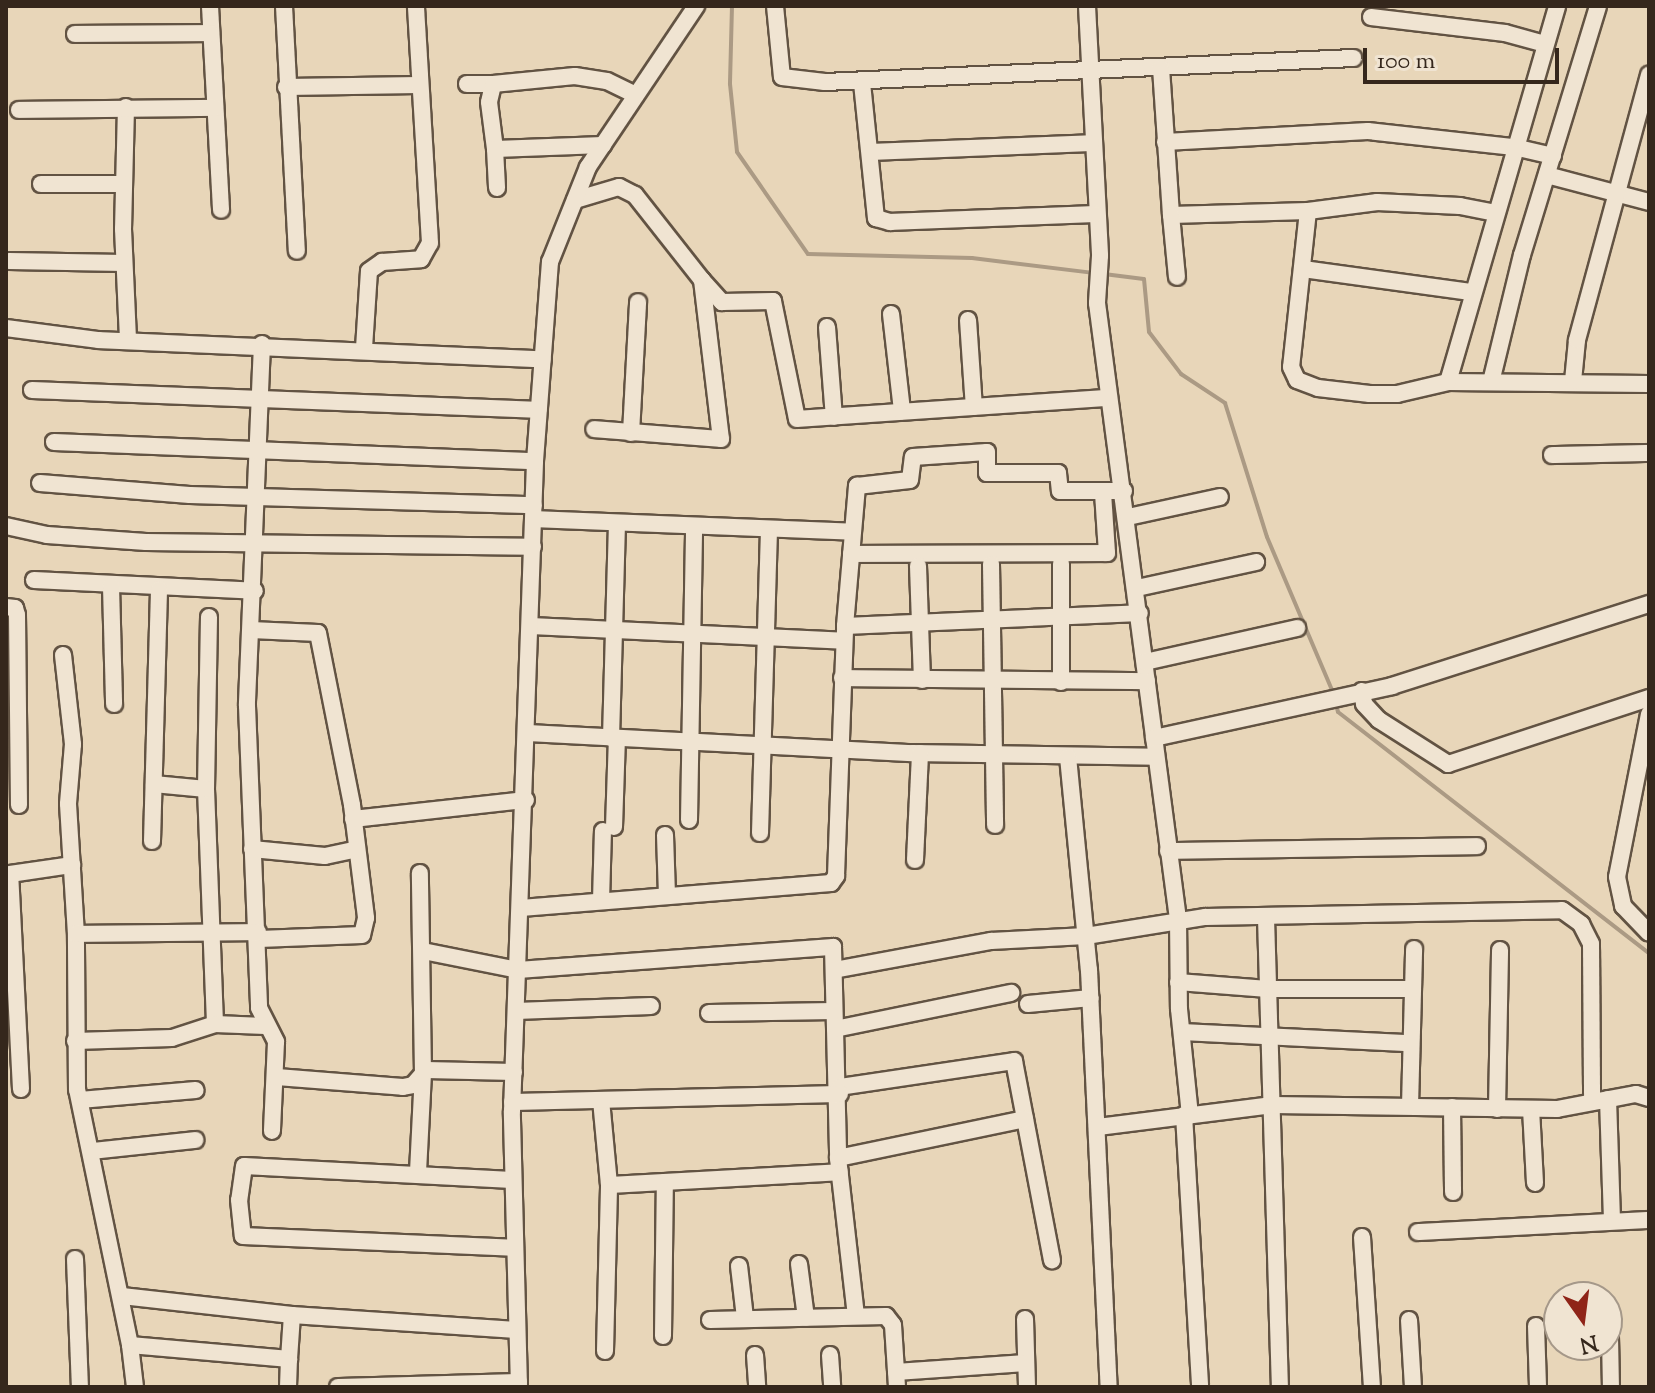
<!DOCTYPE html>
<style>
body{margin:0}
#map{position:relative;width:1655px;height:1393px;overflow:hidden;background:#e8d6b9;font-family:"Sorts Mill Goudy",serif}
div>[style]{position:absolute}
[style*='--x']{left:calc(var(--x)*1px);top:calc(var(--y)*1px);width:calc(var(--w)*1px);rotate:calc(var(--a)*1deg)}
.stream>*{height:4px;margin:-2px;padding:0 2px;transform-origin:2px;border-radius:2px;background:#ab9a84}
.roads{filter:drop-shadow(2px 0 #625343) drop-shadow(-2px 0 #625343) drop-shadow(0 2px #625343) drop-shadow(0 -2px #625343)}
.minor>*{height:16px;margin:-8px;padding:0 8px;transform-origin:8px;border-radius:8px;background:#f0e4d2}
span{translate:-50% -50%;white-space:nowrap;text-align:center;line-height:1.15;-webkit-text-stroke:6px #f0e4d2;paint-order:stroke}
.frame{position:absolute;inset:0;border:8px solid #35271c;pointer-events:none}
.north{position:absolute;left:1543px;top:1281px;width:80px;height:80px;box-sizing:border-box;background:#f0e4d2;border:2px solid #a59889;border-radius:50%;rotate:166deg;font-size:22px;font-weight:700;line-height:32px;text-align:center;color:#35271c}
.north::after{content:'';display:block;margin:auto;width:28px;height:36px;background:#8f2418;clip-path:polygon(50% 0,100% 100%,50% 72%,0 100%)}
.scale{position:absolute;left:1363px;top:48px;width:196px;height:36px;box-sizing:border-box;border:4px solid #35271c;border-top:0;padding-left:10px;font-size:24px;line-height:28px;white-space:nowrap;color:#35271c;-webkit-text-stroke:6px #f0e4d2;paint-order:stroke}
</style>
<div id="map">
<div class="stream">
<i style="--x:732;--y:6;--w:78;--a:91.5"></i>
<i style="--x:730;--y:84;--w:68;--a:84.1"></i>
<i style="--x:737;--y:152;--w:124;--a:55.2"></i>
<i style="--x:808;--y:254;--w:164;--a:1.4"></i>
<i style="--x:972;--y:258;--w:124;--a:7"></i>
<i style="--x:1104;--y:274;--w:40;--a:7.1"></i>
<i style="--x:1144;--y:279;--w:53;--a:84.6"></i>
<i style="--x:1149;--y:332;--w:53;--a:52.7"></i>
<i style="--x:1181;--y:374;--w:53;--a:33.4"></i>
<i style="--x:1225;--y:403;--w:140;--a:72.6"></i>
<i style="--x:1267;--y:537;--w:172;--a:67"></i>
<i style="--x:1336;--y:704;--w:8;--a:76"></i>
<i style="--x:1338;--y:712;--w:393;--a:37.8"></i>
</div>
<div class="roads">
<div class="minor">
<i style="--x:210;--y:6;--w:204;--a:86.9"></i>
<i style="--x:284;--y:6;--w:245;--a:87"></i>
<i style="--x:775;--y:6;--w:71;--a:84.4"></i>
<i style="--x:782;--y:77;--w:43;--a:6.6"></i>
<i style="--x:825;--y:82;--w:529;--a:-2.6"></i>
<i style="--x:1087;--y:6;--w:250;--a:87"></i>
<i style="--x:1100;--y:256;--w:47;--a:93.7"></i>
<i style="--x:1097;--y:303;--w:621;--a:82.51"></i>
<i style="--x:1178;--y:919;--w:90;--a:89.4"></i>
<i style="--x:1179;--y:1009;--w:107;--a:84.1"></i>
<i style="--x:1371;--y:17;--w:135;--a:6.8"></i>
<i style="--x:1505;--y:33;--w:41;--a:15.4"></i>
<i style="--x:75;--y:34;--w:136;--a:-0.4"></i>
<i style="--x:1161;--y:68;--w:147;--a:86.1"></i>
<i style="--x:1171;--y:215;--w:137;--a:-1.7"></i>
<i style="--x:1308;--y:211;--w:70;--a:-7.4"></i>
<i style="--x:1377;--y:202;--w:83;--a:2.8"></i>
<i style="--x:1460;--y:206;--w:37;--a:11"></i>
<i style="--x:862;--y:83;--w:136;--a:84.1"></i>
<i style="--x:876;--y:218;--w:15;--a:16"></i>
<i style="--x:890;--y:222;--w:204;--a:-2.2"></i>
<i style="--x:467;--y:84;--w:26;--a:0"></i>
<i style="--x:286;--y:87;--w:133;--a:-0.9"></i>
<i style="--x:126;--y:107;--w:122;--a:91.4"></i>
<i style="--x:123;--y:229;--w:112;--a:87.4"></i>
<i style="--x:19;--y:110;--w:196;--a:-0.6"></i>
<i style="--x:1165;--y:142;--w:203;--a:-3.1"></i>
<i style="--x:1368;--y:131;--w:147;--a:6.3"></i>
<i style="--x:1514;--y:147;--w:40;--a:13"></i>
<i style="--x:603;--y:145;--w:108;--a:177.9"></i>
<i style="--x:495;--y:149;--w:47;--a:-97.3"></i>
<i style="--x:489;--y:102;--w:18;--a:-77"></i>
<i style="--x:493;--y:84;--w:82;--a:-5.6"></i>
<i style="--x:575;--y:76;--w:32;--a:9"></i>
<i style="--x:607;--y:81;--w:32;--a:26"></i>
<i style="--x:495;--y:149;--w:39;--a:87"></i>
<i style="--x:870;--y:152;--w:221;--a:-2.3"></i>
<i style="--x:1547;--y:175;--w:106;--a:14.8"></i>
<i style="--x:41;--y:184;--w:83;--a:0"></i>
<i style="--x:575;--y:200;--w:46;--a:-16.5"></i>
<i style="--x:619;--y:187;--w:18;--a:27"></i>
<i style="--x:635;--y:195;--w:108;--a:51.8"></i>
<i style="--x:702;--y:280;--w:160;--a:83.2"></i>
<i style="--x:721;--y:439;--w:127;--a:-175.5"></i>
<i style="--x:1308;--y:211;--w:157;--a:96.2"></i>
<i style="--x:1291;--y:367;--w:14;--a:65"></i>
<i style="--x:1297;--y:380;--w:22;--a:21"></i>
<i style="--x:1318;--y:388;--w:52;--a:6.6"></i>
<i style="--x:1370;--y:394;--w:27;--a:0"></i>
<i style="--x:1397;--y:394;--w:52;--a:-13.2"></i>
<i style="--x:1448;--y:382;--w:201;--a:0.6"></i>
<i style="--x:1171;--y:215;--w:62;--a:84.5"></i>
<i style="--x:9;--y:261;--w:115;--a:1"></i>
<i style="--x:1303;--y:269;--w:171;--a:7.8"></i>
<i style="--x:702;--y:280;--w:30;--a:48"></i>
<i style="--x:722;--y:302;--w:51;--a:-1.1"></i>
<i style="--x:773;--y:301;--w:120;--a:78.5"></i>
<i style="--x:797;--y:419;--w:312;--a:-3.9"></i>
<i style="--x:891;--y:314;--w:98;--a:83.5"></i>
<i style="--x:968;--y:320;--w:87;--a:86.1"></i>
<i style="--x:827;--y:327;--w:90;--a:85.6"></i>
<i style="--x:6;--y:328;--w:94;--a:7.4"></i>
<i style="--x:99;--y:340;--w:444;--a:2.5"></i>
<i style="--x:262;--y:344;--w:362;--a:92.4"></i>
<i style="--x:247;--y:706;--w:302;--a:87.7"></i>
<i style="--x:259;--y:1008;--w:38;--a:63"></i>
<i style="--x:276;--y:1042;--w:89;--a:92.6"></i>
<i style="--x:364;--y:348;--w:77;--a:-86.3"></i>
<i style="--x:369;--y:271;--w:16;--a:-35"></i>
<i style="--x:382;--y:262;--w:39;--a:-4"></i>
<i style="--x:421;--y:259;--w:18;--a:-61"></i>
<i style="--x:430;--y:243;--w:237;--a:-93.4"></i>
<i style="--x:1573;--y:381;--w:41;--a:-84.4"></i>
<i style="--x:1577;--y:340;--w:275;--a:-74.8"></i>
<i style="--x:1448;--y:382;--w:391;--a:-73.8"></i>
<i style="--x:1491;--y:382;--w:131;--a:-76.3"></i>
<i style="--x:1522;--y:255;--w:260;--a:-73"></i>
<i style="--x:32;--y:390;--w:507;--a:2.26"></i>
<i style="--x:631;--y:433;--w:131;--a:-86.9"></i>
<i style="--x:54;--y:442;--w:481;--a:2.3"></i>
<i style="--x:1552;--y:455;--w:97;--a:-1.2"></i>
<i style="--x:40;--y:483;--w:150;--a:4.6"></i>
<i style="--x:190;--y:495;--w:344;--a:1.7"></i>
<i style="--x:1128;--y:517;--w:94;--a:-12.3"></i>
<i style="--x:534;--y:519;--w:318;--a:2.3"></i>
<i style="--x:6;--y:526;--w:42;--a:12.4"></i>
<i style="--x:47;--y:535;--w:99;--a:4"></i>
<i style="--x:146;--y:542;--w:387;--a:0.7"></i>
<i style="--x:851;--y:554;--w:256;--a:-0.2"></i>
<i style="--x:1107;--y:553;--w:60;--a:-93.8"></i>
<i style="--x:991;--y:564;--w:261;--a:89.1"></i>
<i style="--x:918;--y:566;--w:114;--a:88"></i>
<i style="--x:34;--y:580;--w:221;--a:2.8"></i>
<i style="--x:111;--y:586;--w:118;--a:88.5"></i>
<i style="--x:1137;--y:588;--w:122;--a:-12.3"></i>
<i style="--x:6;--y:607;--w:9;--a:6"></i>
<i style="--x:15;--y:608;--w:7;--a:74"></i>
<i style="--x:17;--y:615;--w:190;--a:89.4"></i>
<i style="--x:209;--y:617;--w:172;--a:91"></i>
<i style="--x:206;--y:789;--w:235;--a:87.8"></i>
<i style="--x:531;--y:626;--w:313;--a:2.7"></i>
<i style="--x:845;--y:626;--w:295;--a:-2.5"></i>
<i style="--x:251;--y:630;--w:67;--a:2.6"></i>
<i style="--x:318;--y:633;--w:175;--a:78.8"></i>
<i style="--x:352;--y:805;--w:114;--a:82.9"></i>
<i style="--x:366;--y:918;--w:17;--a:103"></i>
<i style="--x:362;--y:935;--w:103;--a:177.8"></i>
<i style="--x:63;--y:655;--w:90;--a:83.6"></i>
<i style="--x:73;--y:744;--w:60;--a:94.8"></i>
<i style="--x:68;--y:804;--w:130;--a:86.5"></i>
<i style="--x:1145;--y:662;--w:156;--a:-12.6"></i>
<i style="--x:842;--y:678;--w:305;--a:0.6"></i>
<i style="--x:1061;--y:682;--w:118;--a:-90"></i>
<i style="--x:1362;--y:691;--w:13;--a:81"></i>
<i style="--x:1364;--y:704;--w:22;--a:47"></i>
<i style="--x:1379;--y:720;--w:82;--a:32.5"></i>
<i style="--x:1448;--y:764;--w:212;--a:-18.2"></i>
<i style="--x:1649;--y:714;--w:166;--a:101.1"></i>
<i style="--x:1617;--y:877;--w:30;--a:78"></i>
<i style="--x:1623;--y:906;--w:37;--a:46"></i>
<i style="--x:528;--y:733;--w:385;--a:3"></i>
<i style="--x:912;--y:753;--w:244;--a:0.9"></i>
<i style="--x:611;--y:738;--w:214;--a:-88.4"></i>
<i style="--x:1154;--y:738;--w:244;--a:-12.3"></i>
<i style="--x:1392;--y:686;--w:270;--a:-17.7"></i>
<i style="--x:1068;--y:757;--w:214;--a:84.4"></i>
<i style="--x:1089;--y:970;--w:417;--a:87.3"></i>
<i style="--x:154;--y:784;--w:52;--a:5.5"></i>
<i style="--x:353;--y:819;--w:174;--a:-6.3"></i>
<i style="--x:689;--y:820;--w:292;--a:-89"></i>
<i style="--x:614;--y:827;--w:89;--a:-88.1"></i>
<i style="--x:760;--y:833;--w:301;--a:-88.3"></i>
<i style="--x:665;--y:835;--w:59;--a:88.1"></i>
<i style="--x:152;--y:841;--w:252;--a:-88.4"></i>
<i style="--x:252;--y:849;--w:73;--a:5.5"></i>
<i style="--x:325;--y:856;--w:30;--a:-12"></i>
<i style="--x:1168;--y:851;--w:309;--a:-0.9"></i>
<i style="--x:915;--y:860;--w:107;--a:-87.3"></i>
<i style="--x:601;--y:901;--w:70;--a:-88.4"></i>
<i style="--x:521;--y:908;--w:311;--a:-4.6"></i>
<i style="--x:831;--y:883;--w:9;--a:-54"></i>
<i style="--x:836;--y:876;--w:250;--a:-87.9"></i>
<i style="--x:845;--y:626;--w:141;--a:-85.1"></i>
<i style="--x:857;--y:486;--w:53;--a:-6.5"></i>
<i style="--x:910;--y:480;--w:23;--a:-83"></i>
<i style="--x:913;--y:457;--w:74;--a:-3.9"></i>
<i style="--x:987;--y:452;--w:21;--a:90"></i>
<i style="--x:987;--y:473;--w:71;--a:0"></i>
<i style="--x:1058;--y:473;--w:18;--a:84"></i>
<i style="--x:1060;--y:491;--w:64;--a:0"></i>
<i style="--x:1266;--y:918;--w:469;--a:88.3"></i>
<i style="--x:423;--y:951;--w:97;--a:11.3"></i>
<i style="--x:518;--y:970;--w:316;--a:-4.2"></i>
<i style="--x:833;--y:947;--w:211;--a:88.6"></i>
<i style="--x:838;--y:1158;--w:159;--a:83.5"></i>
<i style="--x:834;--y:970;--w:160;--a:-10.5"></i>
<i style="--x:991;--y:941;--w:95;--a:-3"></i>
<i style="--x:1086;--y:936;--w:121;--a:-9.1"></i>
<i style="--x:1205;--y:917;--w:357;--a:-1.1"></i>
<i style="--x:1562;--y:910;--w:24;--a:36"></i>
<i style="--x:1581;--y:924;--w:22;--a:63"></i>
<i style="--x:1591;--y:944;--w:158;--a:89.6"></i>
<i style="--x:1178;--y:982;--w:90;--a:4.4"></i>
<i style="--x:1268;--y:989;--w:144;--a:0"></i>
<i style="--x:1028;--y:1004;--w:63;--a:-5.4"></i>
<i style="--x:516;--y:1011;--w:135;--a:-2.1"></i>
<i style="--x:709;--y:1013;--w:125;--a:-0.9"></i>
<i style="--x:835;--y:1029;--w:180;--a:-11.6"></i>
<i style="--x:1182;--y:1032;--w:228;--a:2.8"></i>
<i style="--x:75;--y:1041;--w:97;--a:-1.8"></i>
<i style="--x:172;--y:1038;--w:45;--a:-18"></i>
<i style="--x:215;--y:1024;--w:50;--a:2.3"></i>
<i style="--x:277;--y:1077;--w:126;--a:4.5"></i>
<i style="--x:403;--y:1087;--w:10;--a:-11"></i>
<i style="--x:413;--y:1085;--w:20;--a:-49"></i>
<i style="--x:426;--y:1070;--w:88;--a:1.3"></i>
<i style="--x:840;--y:1087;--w:176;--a:-8.5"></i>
<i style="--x:1014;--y:1061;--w:203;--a:79.2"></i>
<i style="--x:21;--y:1089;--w:215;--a:-92.9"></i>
<i style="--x:10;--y:874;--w:63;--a:-8.3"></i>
<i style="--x:1608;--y:1099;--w:121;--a:88.1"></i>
<i style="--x:80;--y:1100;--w:116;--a:-4.9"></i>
<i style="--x:601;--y:1100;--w:85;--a:84.6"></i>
<i style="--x:609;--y:1185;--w:231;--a:-3.2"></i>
<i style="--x:512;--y:1102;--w:328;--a:-1.4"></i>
<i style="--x:1410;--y:1106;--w:157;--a:-88.5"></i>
<i style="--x:1452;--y:1107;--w:85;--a:89.3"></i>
<i style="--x:1497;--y:1109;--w:159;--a:-88.9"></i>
<i style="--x:1531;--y:1109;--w:74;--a:86.9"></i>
<i style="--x:1184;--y:1115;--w:272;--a:86.6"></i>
<i style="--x:1098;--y:1127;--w:176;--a:-7.2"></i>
<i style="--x:1273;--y:1105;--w:284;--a:0.8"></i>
<i style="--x:1557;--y:1109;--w:80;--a:-10.8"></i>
<i style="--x:1636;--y:1094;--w:14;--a:17"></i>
<i style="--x:92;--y:1151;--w:104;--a:-6.1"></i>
<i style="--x:838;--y:1158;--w:191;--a:-11.8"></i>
<i style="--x:418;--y:1172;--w:98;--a:-87.1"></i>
<i style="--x:423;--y:1074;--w:201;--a:-90.9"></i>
<i style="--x:512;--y:1180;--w:268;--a:-177"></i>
<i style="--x:244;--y:1166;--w:34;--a:98"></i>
<i style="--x:239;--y:1200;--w:36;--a:84"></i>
<i style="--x:243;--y:1236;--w:270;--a:2.5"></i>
<i style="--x:1418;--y:1232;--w:231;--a:-3"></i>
<i style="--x:1362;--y:1237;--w:150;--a:86.2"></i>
<i style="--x:75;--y:1259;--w:128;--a:87.8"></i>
<i style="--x:799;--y:1264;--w:54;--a:82.6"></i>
<i style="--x:739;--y:1266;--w:52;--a:83.4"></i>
<i style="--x:122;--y:1296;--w:171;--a:6.4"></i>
<i style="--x:292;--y:1315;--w:225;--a:3.8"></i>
<i style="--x:1025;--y:1319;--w:68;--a:88.3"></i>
<i style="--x:710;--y:1320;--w:176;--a:-1.3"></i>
<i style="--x:886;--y:1316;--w:11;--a:52"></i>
<i style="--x:893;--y:1325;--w:62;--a:86.3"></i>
<i style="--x:1409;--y:1320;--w:67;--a:86.6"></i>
<i style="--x:1536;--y:1326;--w:61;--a:88.1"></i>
<i style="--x:663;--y:1336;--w:154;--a:-89.3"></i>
<i style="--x:1610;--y:1337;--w:50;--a:88.9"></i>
<i style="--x:130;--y:1345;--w:260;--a:-101.7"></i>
<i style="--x:77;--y:1090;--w:156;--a:-90.4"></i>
<i style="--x:76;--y:934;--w:182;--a:-0.6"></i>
<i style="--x:605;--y:1351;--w:166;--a:-88.6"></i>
<i style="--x:755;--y:1355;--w:32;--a:86"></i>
<i style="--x:830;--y:1355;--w:32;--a:86"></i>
<i style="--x:896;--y:1372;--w:130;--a:-4"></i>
<i style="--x:135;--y:1387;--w:42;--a:-96.8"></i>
<i style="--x:130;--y:1345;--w:160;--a:5"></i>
<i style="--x:289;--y:1359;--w:44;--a:-86.1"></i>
<i style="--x:288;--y:1387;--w:28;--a:-88"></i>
<i style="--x:338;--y:1387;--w:181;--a:-1.6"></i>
<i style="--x:519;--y:1387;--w:276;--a:-91.5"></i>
<i style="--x:512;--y:1111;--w:650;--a:-87.97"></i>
<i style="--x:535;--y:461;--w:200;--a:-85.7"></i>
<i style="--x:550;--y:262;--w:102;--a:-68.2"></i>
<i style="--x:588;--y:167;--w:194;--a:-56.1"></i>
</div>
</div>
<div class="frame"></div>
<div class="north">N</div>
<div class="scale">100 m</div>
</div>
